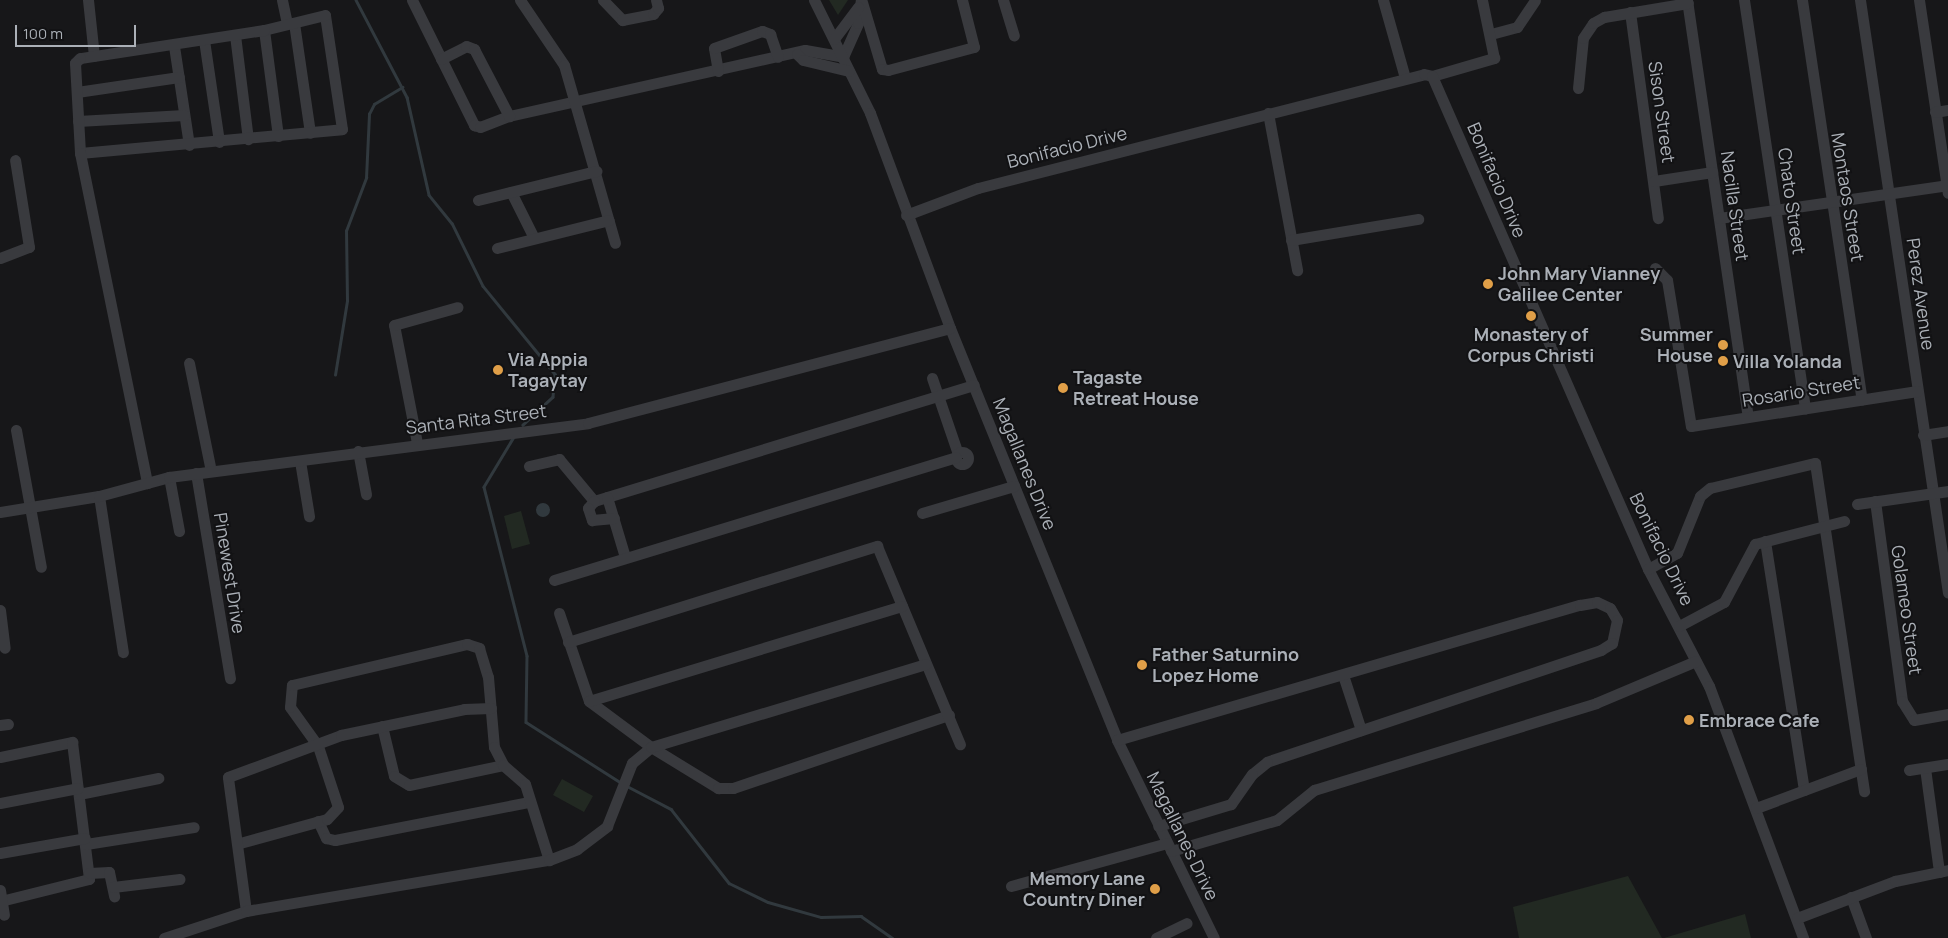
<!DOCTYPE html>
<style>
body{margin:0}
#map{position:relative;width:1948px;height:938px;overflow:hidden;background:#171719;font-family:Manrope,sans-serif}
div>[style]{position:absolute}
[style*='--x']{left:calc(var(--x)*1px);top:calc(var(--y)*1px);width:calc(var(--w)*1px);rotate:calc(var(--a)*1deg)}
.green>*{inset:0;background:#222922}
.water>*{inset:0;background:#31393e}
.round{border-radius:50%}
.stream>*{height:2.5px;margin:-1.25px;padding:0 1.25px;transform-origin:1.25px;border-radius:1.25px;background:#31393e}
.minor>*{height:11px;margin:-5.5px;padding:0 5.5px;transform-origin:5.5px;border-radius:5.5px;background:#393a3e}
.minor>.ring{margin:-5.5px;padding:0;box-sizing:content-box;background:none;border:11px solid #393a3e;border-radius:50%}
.dots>*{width:14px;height:14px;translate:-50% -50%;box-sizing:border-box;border:2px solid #121214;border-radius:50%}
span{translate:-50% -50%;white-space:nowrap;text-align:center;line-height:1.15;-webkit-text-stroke:4px #121214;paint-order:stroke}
.street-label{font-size:18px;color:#abb0b7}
.poi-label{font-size:18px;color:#abb0b7;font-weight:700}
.left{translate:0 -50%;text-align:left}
.right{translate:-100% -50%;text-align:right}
.scale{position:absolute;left:15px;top:25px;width:121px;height:22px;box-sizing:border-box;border:2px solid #abb0b7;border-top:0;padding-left:6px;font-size:15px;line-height:18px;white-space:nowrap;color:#abb0b7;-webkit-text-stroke:4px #121214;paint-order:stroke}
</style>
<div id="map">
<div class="green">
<i style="clip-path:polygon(829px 0,848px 0,838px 15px)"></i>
<i style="clip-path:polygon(521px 511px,530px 544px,512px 549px,504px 516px)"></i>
<i style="clip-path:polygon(562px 779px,593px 796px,584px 812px,553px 795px)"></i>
<i style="clip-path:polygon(1628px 876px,1662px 938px,1519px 938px,1513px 907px)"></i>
<i style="clip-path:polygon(1745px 914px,1751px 938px,1664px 938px)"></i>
</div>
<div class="water">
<i class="round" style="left:536px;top:503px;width:14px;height:14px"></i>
</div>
<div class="stream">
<i style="--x:356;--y:0;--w:110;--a:62.3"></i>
<i style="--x:407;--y:97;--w:100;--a:77.3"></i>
<i style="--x:429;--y:195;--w:36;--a:51"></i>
<i style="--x:452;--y:223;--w:70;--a:63.8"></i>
<i style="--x:483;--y:286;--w:114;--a:50.7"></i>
<i style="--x:555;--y:374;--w:23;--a:95"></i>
<i style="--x:553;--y:397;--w:41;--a:137"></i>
<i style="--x:335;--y:375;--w:75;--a:-80.8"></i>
<i style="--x:347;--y:301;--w:70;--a:-90.8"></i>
<i style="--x:346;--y:231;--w:57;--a:-69.3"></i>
<i style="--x:366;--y:178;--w:64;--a:-87.3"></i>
<i style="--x:369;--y:114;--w:11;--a:-63"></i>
<i style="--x:374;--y:104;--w:33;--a:-31"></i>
<i style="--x:514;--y:437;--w:58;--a:121"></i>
<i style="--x:484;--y:487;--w:174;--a:75.7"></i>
<i style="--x:527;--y:656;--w:66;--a:90.9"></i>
<i style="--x:526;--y:722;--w:112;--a:32.6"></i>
<i style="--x:627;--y:786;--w:50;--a:27.6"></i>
<i style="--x:671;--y:809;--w:94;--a:51.9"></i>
<i style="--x:729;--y:883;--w:43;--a:26"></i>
<i style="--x:768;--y:902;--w:55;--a:15.8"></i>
<i style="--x:821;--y:917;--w:40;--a:-1.4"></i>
<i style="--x:861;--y:916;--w:38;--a:35"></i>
</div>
<div class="minor">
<i style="--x:88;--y:0;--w:56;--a:83.9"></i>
<i style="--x:282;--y:0;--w:24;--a:78"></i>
<i style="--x:412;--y:0;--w:140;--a:63.6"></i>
<i style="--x:474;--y:125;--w:6;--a:18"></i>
<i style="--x:480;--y:127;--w:31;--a:-21"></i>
<i style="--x:509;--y:116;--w:303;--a:-12.6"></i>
<i style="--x:805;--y:50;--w:39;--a:10"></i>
<i style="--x:843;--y:57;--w:37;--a:-66"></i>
<i style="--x:858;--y:23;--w:23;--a:-83"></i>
<i style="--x:520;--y:0;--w:78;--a:55.9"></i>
<i style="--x:564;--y:65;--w:185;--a:74"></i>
<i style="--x:603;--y:0;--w:28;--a:46"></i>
<i style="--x:622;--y:20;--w:32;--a:-11"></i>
<i style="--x:653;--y:14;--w:8;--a:-50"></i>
<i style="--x:658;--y:8;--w:8;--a:-104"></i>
<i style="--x:814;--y:0;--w:126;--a:63.6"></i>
<i style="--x:870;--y:113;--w:229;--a:69.6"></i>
<i style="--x:950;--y:328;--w:445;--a:67.9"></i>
<i style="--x:1117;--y:740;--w:220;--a:63.9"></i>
<i style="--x:1003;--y:0;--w:37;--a:73"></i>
<i style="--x:1383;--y:0;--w:81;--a:74.2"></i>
<i style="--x:1687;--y:0;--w:421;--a:81.7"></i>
<i style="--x:1744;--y:0;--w:413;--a:81.5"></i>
<i style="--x:1802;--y:0;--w:404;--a:81.5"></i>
<i style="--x:1860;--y:0;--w:599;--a:81.56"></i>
<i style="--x:1919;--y:0;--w:195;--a:81.5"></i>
<i style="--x:862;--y:2;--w:70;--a:73.4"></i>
<i style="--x:882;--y:69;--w:6;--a:9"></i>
<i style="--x:888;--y:70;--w:89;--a:-15"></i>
<i style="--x:974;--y:47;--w:49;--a:-104.3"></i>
<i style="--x:1630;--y:12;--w:208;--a:82.3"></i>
<i style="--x:294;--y:23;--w:111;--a:81.7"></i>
<i style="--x:264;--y:30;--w:107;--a:82.5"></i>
<i style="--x:1491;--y:34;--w:27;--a:-15"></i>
<i style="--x:1517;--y:27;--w:32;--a:-56"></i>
<i style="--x:235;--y:35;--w:105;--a:82.9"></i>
<i style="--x:834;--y:39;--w:40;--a:-53"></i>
<i style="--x:204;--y:40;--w:103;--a:81.6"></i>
<i style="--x:174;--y:46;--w:100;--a:81.4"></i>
<i style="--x:797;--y:54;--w:8;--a:45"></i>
<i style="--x:803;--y:60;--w:47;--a:13.4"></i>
<i style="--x:441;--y:59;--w:28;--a:-27"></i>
<i style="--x:466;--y:46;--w:9;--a:21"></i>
<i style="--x:474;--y:49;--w:76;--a:62.4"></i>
<i style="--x:718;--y:71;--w:23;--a:-100"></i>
<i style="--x:714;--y:48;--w:51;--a:-19.5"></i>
<i style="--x:762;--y:31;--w:9;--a:21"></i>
<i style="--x:770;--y:34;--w:24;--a:71"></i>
<i style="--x:1432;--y:76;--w:65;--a:-16.2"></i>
<i style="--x:1494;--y:58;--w:59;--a:-101.7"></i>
<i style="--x:1578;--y:88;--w:50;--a:-84.3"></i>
<i style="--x:1583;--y:38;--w:18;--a:-56"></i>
<i style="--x:1593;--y:23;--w:13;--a:-29"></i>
<i style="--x:1604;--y:17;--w:85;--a:-9.5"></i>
<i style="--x:77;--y:92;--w:103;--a:-8.4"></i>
<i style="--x:1935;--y:112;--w:13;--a:-9"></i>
<i style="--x:1268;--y:113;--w:160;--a:79.5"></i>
<i style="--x:78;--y:121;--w:106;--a:-3.2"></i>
<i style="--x:80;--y:153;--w:263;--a:-5.2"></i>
<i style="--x:342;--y:129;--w:115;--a:-98.5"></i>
<i style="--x:325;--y:15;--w:63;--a:166.2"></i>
<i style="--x:264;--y:30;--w:186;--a:171.3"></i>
<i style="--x:80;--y:58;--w:7;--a:135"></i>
<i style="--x:75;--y:63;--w:90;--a:86.8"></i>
<i style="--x:80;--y:153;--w:337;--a:78.5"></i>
<i style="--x:1654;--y:181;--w:59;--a:-8.8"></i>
<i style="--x:511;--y:192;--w:51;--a:63.4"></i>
<i style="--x:478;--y:200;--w:122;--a:-13.8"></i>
<i style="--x:906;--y:215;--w:77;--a:-20.6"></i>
<i style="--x:978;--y:188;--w:460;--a:-14.3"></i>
<i style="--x:1424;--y:74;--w:8;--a:14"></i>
<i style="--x:1432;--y:76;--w:538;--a:66.34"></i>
<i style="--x:1648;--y:569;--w:132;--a:62.5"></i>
<i style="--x:1709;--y:686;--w:269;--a:69.5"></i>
<i style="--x:1719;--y:218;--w:230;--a:-8.2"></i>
<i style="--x:1291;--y:240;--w:129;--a:-9.4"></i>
<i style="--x:497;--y:248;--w:115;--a:-14"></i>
<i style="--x:0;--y:258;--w:31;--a:-21"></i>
<i style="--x:29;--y:247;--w:88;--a:-99.1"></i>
<i style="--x:1655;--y:268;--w:17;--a:45"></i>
<i style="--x:1667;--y:280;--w:148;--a:80.7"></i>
<i style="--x:1691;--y:426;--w:229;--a:-8.8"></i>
<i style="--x:189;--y:363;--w:110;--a:78.5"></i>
<i style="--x:932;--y:378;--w:80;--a:71.1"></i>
<i style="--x:16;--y:430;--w:139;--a:79.7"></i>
<i style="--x:1923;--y:435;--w:25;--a:-9"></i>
<i style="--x:417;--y:443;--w:120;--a:-101"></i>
<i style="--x:394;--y:325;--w:66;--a:-15.7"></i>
<i style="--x:358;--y:451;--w:44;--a:79.5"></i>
<i class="ring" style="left:956px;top:452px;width:1px;height:1px"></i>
<i style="--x:300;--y:461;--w:56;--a:80.7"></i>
<i style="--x:529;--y:466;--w:31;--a:-13"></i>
<i style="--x:559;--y:459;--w:55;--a:50.2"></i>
<i style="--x:594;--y:501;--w:397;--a:-17"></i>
<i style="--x:196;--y:473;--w:208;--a:80.6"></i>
<i style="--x:169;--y:477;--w:55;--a:79.5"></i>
<i style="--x:99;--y:496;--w:158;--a:81.3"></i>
<i style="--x:607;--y:497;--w:63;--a:73.3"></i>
<i style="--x:594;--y:501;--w:9;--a:131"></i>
<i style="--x:588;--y:508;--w:13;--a:72"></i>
<i style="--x:592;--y:520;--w:22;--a:-5"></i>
<i style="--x:1875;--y:501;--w:202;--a:82.3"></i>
<i style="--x:1902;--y:701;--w:22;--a:58"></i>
<i style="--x:1914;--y:720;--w:35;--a:-10"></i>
<i style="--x:1857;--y:504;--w:92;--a:-8.1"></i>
<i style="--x:0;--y:512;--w:100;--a:-9.2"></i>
<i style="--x:99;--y:496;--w:73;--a:-15.2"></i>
<i style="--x:169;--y:477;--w:422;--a:-7.3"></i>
<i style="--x:588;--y:423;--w:374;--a:-14.7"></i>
<i style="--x:922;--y:513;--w:96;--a:-16.4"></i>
<i style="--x:1765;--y:541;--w:252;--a:81.1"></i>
<i style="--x:1648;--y:569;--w:33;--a:-29"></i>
<i style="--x:1677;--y:553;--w:61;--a:-68"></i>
<i style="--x:1700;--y:496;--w:13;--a:-39"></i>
<i style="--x:1710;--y:488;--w:108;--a:-13.4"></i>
<i style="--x:1815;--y:463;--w:332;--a:81.5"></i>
<i style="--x:554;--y:580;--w:420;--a:-17"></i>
<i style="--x:0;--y:610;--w:38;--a:83"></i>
<i style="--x:559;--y:613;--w:93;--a:71.2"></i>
<i style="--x:589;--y:701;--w:77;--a:36.6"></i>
<i style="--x:651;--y:747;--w:79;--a:31.5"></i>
<i style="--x:718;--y:788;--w:15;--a:0"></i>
<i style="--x:733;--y:788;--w:228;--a:-18.7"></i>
<i style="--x:1679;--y:626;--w:51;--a:-28.1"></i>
<i style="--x:1724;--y:602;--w:66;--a:-61.9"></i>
<i style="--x:1755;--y:544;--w:92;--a:-14.5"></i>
<i style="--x:568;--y:642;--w:324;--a:-17.3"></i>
<i style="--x:877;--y:546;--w:215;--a:67.3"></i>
<i style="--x:1343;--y:675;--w:58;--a:71.9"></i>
<i style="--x:589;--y:701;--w:327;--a:-16.9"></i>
<i style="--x:0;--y:725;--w:8;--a:-7"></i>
<i style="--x:382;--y:726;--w:51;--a:76.5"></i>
<i style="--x:394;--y:776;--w:17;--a:31"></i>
<i style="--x:409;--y:785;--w:96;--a:-12"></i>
<i style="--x:1117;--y:740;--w:482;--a:-16.3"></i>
<i style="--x:1580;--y:605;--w:17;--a:-10"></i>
<i style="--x:1597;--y:602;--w:14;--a:25"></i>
<i style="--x:1610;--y:608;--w:14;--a:60"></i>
<i style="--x:1617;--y:620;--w:24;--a:102"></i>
<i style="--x:1612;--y:643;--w:13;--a:148"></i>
<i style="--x:1601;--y:650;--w:352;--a:161.5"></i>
<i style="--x:1267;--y:762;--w:19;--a:141"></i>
<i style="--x:1252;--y:774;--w:37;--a:125"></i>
<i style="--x:1231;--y:804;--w:76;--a:163.2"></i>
<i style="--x:0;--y:757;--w:74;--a:-11.8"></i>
<i style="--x:72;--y:742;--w:138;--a:82.9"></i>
<i style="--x:89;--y:879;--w:91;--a:166"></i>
<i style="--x:1925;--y:768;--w:105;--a:82.3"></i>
<i style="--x:1909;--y:770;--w:39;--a:-9"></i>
<i style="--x:79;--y:794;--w:81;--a:-11.4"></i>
<i style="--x:0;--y:803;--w:79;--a:-10.9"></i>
<i style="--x:1756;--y:808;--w:112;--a:-20.4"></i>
<i style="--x:318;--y:821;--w:19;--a:65"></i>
<i style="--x:326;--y:838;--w:9;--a:13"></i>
<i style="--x:335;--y:840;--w:198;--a:-11.1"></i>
<i style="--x:240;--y:843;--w:90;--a:-15.4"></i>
<i style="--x:327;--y:819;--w:16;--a:-47"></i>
<i style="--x:338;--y:807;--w:64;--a:-108.2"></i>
<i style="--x:318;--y:746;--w:48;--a:-125.7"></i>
<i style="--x:290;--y:707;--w:22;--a:-85"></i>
<i style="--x:292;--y:685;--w:180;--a:-13.2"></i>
<i style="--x:467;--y:644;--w:13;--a:18"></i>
<i style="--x:479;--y:648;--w:30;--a:73"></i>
<i style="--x:488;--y:677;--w:70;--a:85.1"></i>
<i style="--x:494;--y:747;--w:20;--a:63"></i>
<i style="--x:503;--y:765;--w:29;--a:41"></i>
<i style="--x:525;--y:784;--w:80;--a:72.5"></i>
<i style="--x:86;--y:844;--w:109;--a:-8.9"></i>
<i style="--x:1171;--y:851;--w:110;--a:-16.3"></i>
<i style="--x:1277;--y:820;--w:48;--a:-39"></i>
<i style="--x:1314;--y:790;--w:295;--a:-17.1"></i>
<i style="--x:1596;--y:703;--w:108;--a:-22.8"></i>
<i style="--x:0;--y:853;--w:86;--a:-10"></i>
<i style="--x:89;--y:873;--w:20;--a:-3"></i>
<i style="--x:109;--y:872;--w:25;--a:78"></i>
<i style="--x:1011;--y:886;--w:162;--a:-15.4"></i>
<i style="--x:113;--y:887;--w:67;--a:-6.8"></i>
<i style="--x:0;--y:890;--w:25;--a:81"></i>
<i style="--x:1851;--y:897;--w:44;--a:69.9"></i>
<i style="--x:246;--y:911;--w:135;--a:-97.7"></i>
<i style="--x:228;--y:777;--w:121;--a:-20.4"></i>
<i style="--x:341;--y:735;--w:126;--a:-11.9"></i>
<i style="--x:464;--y:709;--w:27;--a:-2"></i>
<i style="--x:1797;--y:918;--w:105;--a:-20.7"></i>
<i style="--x:1895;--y:881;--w:54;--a:-11.7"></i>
<i style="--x:164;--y:938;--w:86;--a:-18.2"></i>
<i style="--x:246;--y:911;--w:307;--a:-9.6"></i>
<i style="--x:549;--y:860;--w:30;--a:-21"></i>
<i style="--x:577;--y:849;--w:38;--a:-37"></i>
<i style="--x:607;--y:826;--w:68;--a:-68.4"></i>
<i style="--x:632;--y:763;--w:25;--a:-40"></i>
<i style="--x:651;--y:747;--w:287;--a:-16.8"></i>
<i style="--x:1156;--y:938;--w:34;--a:-26"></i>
</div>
<div class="dots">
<i style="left:1488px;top:284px;background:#e09f48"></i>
<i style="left:1531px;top:316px;background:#e09f48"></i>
<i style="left:1723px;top:345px;background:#e09f48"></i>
<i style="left:1723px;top:361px;background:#e09f48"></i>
<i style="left:498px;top:370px;background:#e09f48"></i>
<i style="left:1063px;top:388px;background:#e09f48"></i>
<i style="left:1142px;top:665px;background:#e09f48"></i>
<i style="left:1689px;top:720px;background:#e09f48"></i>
<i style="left:1155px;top:889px;background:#e09f48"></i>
</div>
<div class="street-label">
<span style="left:1662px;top:112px;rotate:82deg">Sison Street</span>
<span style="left:1067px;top:147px;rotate:-14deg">Bonifacio Drive</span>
<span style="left:1497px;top:180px;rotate:67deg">Bonifacio Drive</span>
<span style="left:1848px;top:197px;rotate:81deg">Montaos Street</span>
<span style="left:1792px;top:201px;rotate:82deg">Chato Street</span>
<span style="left:1735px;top:206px;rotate:82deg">Nacilla Street</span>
<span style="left:1921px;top:294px;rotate:82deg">Perez Avenue</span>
<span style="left:1801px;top:391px;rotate:-9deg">Rosario Street</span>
<span style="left:476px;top:419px;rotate:-7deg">Santa Rita Street</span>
<span style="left:1025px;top:464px;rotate:68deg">Magallanes Drive</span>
<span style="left:1662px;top:549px;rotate:64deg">Bonifacio Drive</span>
<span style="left:230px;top:573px;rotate:81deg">Pinewest Drive</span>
<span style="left:1907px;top:610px;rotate:82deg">Golameo Street</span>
<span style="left:1183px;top:836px;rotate:64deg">Magallanes Drive</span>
</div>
<div class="poi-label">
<span class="left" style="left:1498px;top:284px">John Mary Vianney<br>Galilee Center</span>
<span style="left:1531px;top:345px">Monastery of<br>Corpus Christi</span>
<span class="right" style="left:1713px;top:345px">Summer<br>House</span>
<span class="left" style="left:508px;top:370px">Via Appia<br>Tagaytay</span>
<span class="left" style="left:1733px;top:361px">Villa Yolanda</span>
<span class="left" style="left:1073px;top:388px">Tagaste<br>Retreat House</span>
<span class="left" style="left:1152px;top:665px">Father Saturnino<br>Lopez Home</span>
<span class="left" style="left:1699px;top:720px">Embrace Cafe</span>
<span class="right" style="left:1145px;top:889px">Memory Lane<br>Country Diner</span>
</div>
<div class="scale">100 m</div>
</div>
